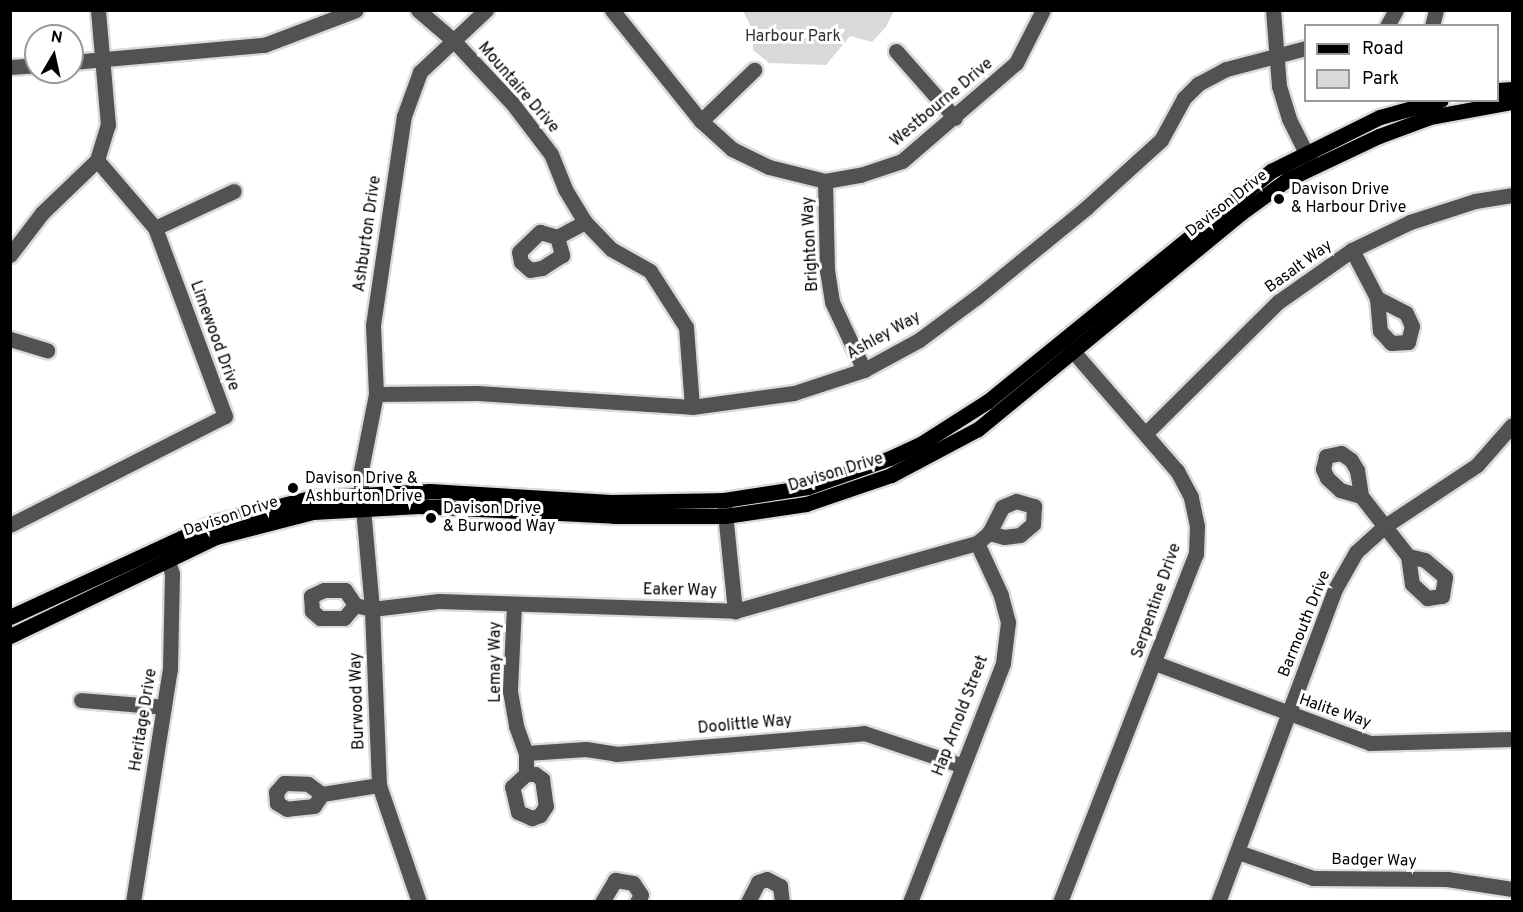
<!DOCTYPE html>
<style>
body{margin:0}
#map{position:relative;width:1523px;height:912px;overflow:hidden;background:#fff;font-family:Overpass,sans-serif}
div>[style]{position:absolute}
[style*='--x']{left:calc(var(--x)*1px);top:calc(var(--y)*1px);width:calc(var(--w)*1px);rotate:calc(var(--a)*1deg)}
.green>*{inset:0;background:#d9d9d9}
.roads{filter:drop-shadow(2px 0 #dbdbdb) drop-shadow(-2px 0 #dbdbdb) drop-shadow(0 2px #dbdbdb) drop-shadow(0 -2px #dbdbdb)}
.minor>*{height:15px;margin:-7.5px;padding:0 7.5px;transform-origin:7.5px;border-radius:7.5px;background:#525252}
.major>*{height:15px;margin:-7.5px;padding:0 7.5px;transform-origin:7.5px;border-radius:7.5px;background:#000}
.dots>*{width:16px;height:16px;translate:-50% -50%;box-sizing:border-box;border:3px solid #fff;border-radius:50%}
span{translate:-50% -50%;white-space:nowrap;text-align:center;line-height:1.15;-webkit-text-stroke:6px #fff;paint-order:stroke}
.park-label{font-size:16px;color:#303030}
.street-label{font-size:16px;color:#000}
.poi-label{font-size:16px;color:#000}
.left{translate:0 -50%;text-align:left}
.frame{position:absolute;inset:0;border:12px solid #000;pointer-events:none}
.legend{position:absolute;left:1304px;top:24px;width:195px;height:78px;box-sizing:border-box;background:#fff;border:2px solid #999;margin:0;padding:8px 10px;list-style:none;font-size:18px;color:#000}
.legend li{display:flex;align-items:center;gap:12px;height:30px}
.legend b{width:30px;border:2px solid #999}
.north{position:absolute;left:24px;top:24px;width:60px;height:60px;box-sizing:border-box;background:#fff;border:2px solid #999;border-radius:50%;rotate:9deg;font-size:16px;font-weight:700;line-height:24px;text-align:center;color:#000}
.north::after{content:'';display:block;margin:auto;width:21px;height:27px;background:#000;clip-path:polygon(50% 0,100% 100%,50% 72%,0 100%)}
</style>
<div id="map">
<div class="green">
<i style="clip-path:polygon(743px 11px,894px 11px,886px 27px,872px 42px,850px 36px,826px 65px,769px 63px,753px 50px,752px 29px)"></i>
</div>
<div class="roads">
<div class="minor">
<i style="--x:418;--y:10;--w:46;--a:40.6"></i>
<i style="--x:453;--y:40;--w:86;--a:46.9"></i>
<i style="--x:512;--y:103;--w:64;--a:52.6"></i>
<i style="--x:551;--y:154;--w:38;--a:68"></i>
<i style="--x:565;--y:189;--w:39;--a:59"></i>
<i style="--x:585;--y:222;--w:37;--a:46"></i>
<i style="--x:611;--y:249;--w:45;--a:29.4"></i>
<i style="--x:650;--y:271;--w:67;--a:57.3"></i>
<i style="--x:686;--y:327;--w:80;--a:85.7"></i>
<i style="--x:612;--y:10;--w:142;--a:51.3"></i>
<i style="--x:701;--y:121;--w:42;--a:42.1"></i>
<i style="--x:732;--y:149;--w:41;--a:25.9"></i>
<i style="--x:769;--y:167;--w:58;--a:14"></i>
<i style="--x:825;--y:181;--w:36;--a:-10"></i>
<i style="--x:860;--y:175;--w:44;--a:-18.4"></i>
<i style="--x:902;--y:161;--w:150;--a:-40.7"></i>
<i style="--x:1016;--y:63;--w:59;--a:-63"></i>
<i style="--x:1273;--y:10;--w:76;--a:85.5"></i>
<i style="--x:1279;--y:86;--w:34;--a:73"></i>
<i style="--x:1289;--y:119;--w:51;--a:63.4"></i>
<i style="--x:1387;--y:26;--w:18;--a:-61"></i>
<i style="--x:1432;--y:26;--w:16;--a:-76"></i>
<i style="--x:896;--y:51;--w:89;--a:48.6"></i>
<i style="--x:72;--y:62;--w:193;--a:-5.1"></i>
<i style="--x:264;--y:45;--w:98;--a:-20.8"></i>
<i style="--x:10;--y:67;--w:26;--a:-4"></i>
<i style="--x:701;--y:121;--w:74;--a:-43.9"></i>
<i style="--x:825;--y:181;--w:89;--a:88.7"></i>
<i style="--x:827;--y:270;--w:32;--a:81"></i>
<i style="--x:832;--y:302;--w:75;--a:64.8"></i>
<i style="--x:155;--y:228;--w:87;--a:-25.1"></i>
<i style="--x:540;--y:232;--w:18;--a:16"></i>
<i style="--x:557;--y:237;--w:19;--a:74"></i>
<i style="--x:562;--y:255;--w:24;--a:147"></i>
<i style="--x:542;--y:268;--w:12;--a:171"></i>
<i style="--x:530;--y:270;--w:12;--a:-138"></i>
<i style="--x:521;--y:262;--w:10;--a:-101"></i>
<i style="--x:519;--y:252;--w:29;--a:-44"></i>
<i style="--x:557;--y:237;--w:32;--a:-28"></i>
<i style="--x:1352;--y:250;--w:54;--a:62.5"></i>
<i style="--x:1377;--y:298;--w:33;--a:85"></i>
<i style="--x:1380;--y:331;--w:16;--a:47"></i>
<i style="--x:1391;--y:343;--w:17;--a:-3"></i>
<i style="--x:1408;--y:342;--w:16;--a:-76"></i>
<i style="--x:1412;--y:326;--w:14;--a:-115"></i>
<i style="--x:1406;--y:313;--w:33;--a:-153"></i>
<i style="--x:10;--y:255;--w:53;--a:-52.7"></i>
<i style="--x:42;--y:213;--w:76;--a:-43.9"></i>
<i style="--x:97;--y:160;--w:37;--a:-73"></i>
<i style="--x:108;--y:125;--w:115;--a:-95"></i>
<i style="--x:10;--y:339;--w:39;--a:17"></i>
<i style="--x:376;--y:394;--w:101;--a:-0.6"></i>
<i style="--x:477;--y:393;--w:215;--a:3.7"></i>
<i style="--x:692;--y:407;--w:103;--a:-7.8"></i>
<i style="--x:794;--y:393;--w:74;--a:-18.2"></i>
<i style="--x:864;--y:370;--w:63;--a:-28.6"></i>
<i style="--x:919;--y:340;--w:72;--a:-36.6"></i>
<i style="--x:977;--y:297;--w:141;--a:-39.2"></i>
<i style="--x:1086;--y:208;--w:101;--a:-42.2"></i>
<i style="--x:1161;--y:140;--w:48;--a:-61.3"></i>
<i style="--x:1184;--y:98;--w:20;--a:-45"></i>
<i style="--x:1198;--y:84;--w:32;--a:-28"></i>
<i style="--x:1226;--y:69;--w:83;--a:-14.7"></i>
<i style="--x:1146;--y:433;--w:186;--a:-44.8"></i>
<i style="--x:1278;--y:302;--w:90;--a:-35.1"></i>
<i style="--x:1352;--y:250;--w:64;--a:-25.8"></i>
<i style="--x:1410;--y:222;--w:68;--a:-17.9"></i>
<i style="--x:1475;--y:201;--w:37;--a:-9"></i>
<i style="--x:1361;--y:496;--w:22;--a:-164"></i>
<i style="--x:1340;--y:490;--w:18;--a:-137"></i>
<i style="--x:1327;--y:478;--w:10;--a:-114"></i>
<i style="--x:1323;--y:469;--w:13;--a:-77"></i>
<i style="--x:1326;--y:456;--w:15;--a:-11"></i>
<i style="--x:1341;--y:453;--w:12;--a:35"></i>
<i style="--x:1351;--y:460;--w:12;--a:59"></i>
<i style="--x:1357;--y:470;--w:26;--a:81"></i>
<i style="--x:1361;--y:496;--w:76;--a:51.9"></i>
<i style="--x:1408;--y:556;--w:28;--a:82"></i>
<i style="--x:1412;--y:584;--w:21;--a:43"></i>
<i style="--x:1427;--y:598;--w:15;--a:-8"></i>
<i style="--x:1442;--y:596;--w:19;--a:-81"></i>
<i style="--x:1445;--y:577;--w:26;--a:-140"></i>
<i style="--x:1425;--y:560;--w:17;--a:-167"></i>
<i style="--x:724;--y:503;--w:109;--a:84.2"></i>
<i style="--x:10;--y:525;--w:241;--a:-26.9"></i>
<i style="--x:225;--y:416;--w:201;--a:-110.4"></i>
<i style="--x:155;--y:228;--w:89;--a:-130.5"></i>
<i style="--x:355;--y:605;--w:17;--a:130"></i>
<i style="--x:344;--y:618;--w:24;--a:180"></i>
<i style="--x:320;--y:618;--w:11;--a:-139"></i>
<i style="--x:312;--y:611;--w:15;--a:-94"></i>
<i style="--x:311;--y:596;--w:14;--a:-25"></i>
<i style="--x:324;--y:590;--w:21;--a:0"></i>
<i style="--x:345;--y:590;--w:18;--a:56"></i>
<i style="--x:355;--y:605;--w:17;--a:13"></i>
<i style="--x:372;--y:609;--w:67;--a:-6.8"></i>
<i style="--x:439;--y:601;--w:296;--a:1.9"></i>
<i style="--x:735;--y:611;--w:251;--a:-15.7"></i>
<i style="--x:977;--y:543;--w:16;--a:-40"></i>
<i style="--x:989;--y:533;--w:29;--a:-63"></i>
<i style="--x:1002;--y:507;--w:15;--a:-23"></i>
<i style="--x:1016;--y:501;--w:19;--a:16"></i>
<i style="--x:1034;--y:506;--w:18;--a:93"></i>
<i style="--x:1033;--y:524;--w:17;--a:140"></i>
<i style="--x:1020;--y:535;--w:16;--a:173"></i>
<i style="--x:1004;--y:537;--w:16;--a:-165"></i>
<i style="--x:514;--y:605;--w:86;--a:92.7"></i>
<i style="--x:510;--y:691;--w:36;--a:80"></i>
<i style="--x:516;--y:726;--w:29;--a:70"></i>
<i style="--x:526;--y:753;--w:21;--a:90"></i>
<i style="--x:1155;--y:663;--w:229;--a:20.4"></i>
<i style="--x:1370;--y:743;--w:142;--a:-1.6"></i>
<i style="--x:81;--y:700;--w:83;--a:4.8"></i>
<i style="--x:526;--y:753;--w:60;--a:-3.8"></i>
<i style="--x:586;--y:749;--w:30;--a:9"></i>
<i style="--x:616;--y:754;--w:249;--a:-4.8"></i>
<i style="--x:864;--y:733;--w:102;--a:18.3"></i>
<i style="--x:526;--y:774;--w:9;--a:0"></i>
<i style="--x:535;--y:774;--w:9;--a:36"></i>
<i style="--x:542;--y:779;--w:27;--a:82"></i>
<i style="--x:546;--y:806;--w:11;--a:124"></i>
<i style="--x:540;--y:815;--w:9;--a:159"></i>
<i style="--x:532;--y:818;--w:15;--a:-157"></i>
<i style="--x:518;--y:812;--w:26;--a:-103"></i>
<i style="--x:512;--y:787;--w:19;--a:-43"></i>
<i style="--x:322;--y:794;--w:14;--a:124"></i>
<i style="--x:314;--y:806;--w:27;--a:174"></i>
<i style="--x:287;--y:809;--w:12;--a:-149"></i>
<i style="--x:277;--y:803;--w:11;--a:-95"></i>
<i style="--x:276;--y:792;--w:12;--a:-48"></i>
<i style="--x:284;--y:783;--w:24;--a:2"></i>
<i style="--x:308;--y:784;--w:17;--a:36"></i>
<i style="--x:322;--y:794;--w:58;--a:-9"></i>
<i style="--x:1238;--y:852;--w:79;--a:19.1"></i>
<i style="--x:1313;--y:878;--w:134;--a:0.4"></i>
<i style="--x:1447;--y:879;--w:66;--a:8.7"></i>
<i style="--x:133;--y:902;--w:236;--a:-81"></i>
<i style="--x:170;--y:669;--w:95;--a:-88.8"></i>
<i style="--x:172;--y:574;--w:26;--a:-106"></i>
<i style="--x:419;--y:902;--w:124;--a:-108.9"></i>
<i style="--x:379;--y:785;--w:176;--a:-92.3"></i>
<i style="--x:372;--y:609;--w:135;--a:-95.1"></i>
<i style="--x:360;--y:475;--w:83;--a:-78.8"></i>
<i style="--x:376;--y:394;--w:69;--a:-92.5"></i>
<i style="--x:373;--y:325;--w:211;--a:-81.6"></i>
<i style="--x:404;--y:116;--w:47;--a:-70"></i>
<i style="--x:420;--y:72;--w:91;--a:-43.2"></i>
<i style="--x:602;--y:902;--w:26;--a:-59"></i>
<i style="--x:615;--y:880;--w:18;--a:9"></i>
<i style="--x:633;--y:883;--w:14;--a:56"></i>
<i style="--x:641;--y:895;--w:8;--a:120"></i>
<i style="--x:748;--y:902;--w:22;--a:-63"></i>
<i style="--x:758;--y:882;--w:9;--a:-18"></i>
<i style="--x:767;--y:879;--w:15;--a:28"></i>
<i style="--x:780;--y:886;--w:16;--a:83"></i>
<i style="--x:910;--y:902;--w:256;--a:-68.7"></i>
<i style="--x:1003;--y:663;--w:41;--a:-83"></i>
<i style="--x:1008;--y:622;--w:28;--a:-105"></i>
<i style="--x:1001;--y:595;--w:57;--a:-114.8"></i>
<i style="--x:1060;--y:902;--w:374;--a:-68.7"></i>
<i style="--x:1196;--y:554;--w:28;--a:-88"></i>
<i style="--x:1197;--y:526;--w:30;--a:-102"></i>
<i style="--x:1191;--y:497;--w:30;--a:-118"></i>
<i style="--x:1177;--y:471;--w:172;--a:-131"></i>
<i style="--x:1218;--y:902;--w:334;--a:-69.5"></i>
<i style="--x:1335;--y:589;--w:43;--a:-60.4"></i>
<i style="--x:1356;--y:552;--w:39;--a:-42"></i>
<i style="--x:1385;--y:526;--w:110;--a:-33.5"></i>
<i style="--x:1477;--y:465;--w:53;--a:-48.8"></i>
</div>
<div class="major">
<i style="--x:1498;--y:90;--w:14;--a:-4"></i>
<i style="--x:10;--y:617;--w:224;--a:-24.8"></i>
<i style="--x:213;--y:523;--w:100;--a:-14.5"></i>
<i style="--x:310;--y:498;--w:120;--a:-3.3"></i>
<i style="--x:430;--y:491;--w:181;--a:3.5"></i>
<i style="--x:611;--y:502;--w:113;--a:-1"></i>
<i style="--x:724;--y:500;--w:85;--a:-8.8"></i>
<i style="--x:808;--y:487;--w:87;--a:-19.5"></i>
<i style="--x:890;--y:458;--w:35;--a:-25"></i>
<i style="--x:922;--y:443;--w:78;--a:-32.5"></i>
<i style="--x:988;--y:401;--w:365;--a:-39.1"></i>
<i style="--x:1271;--y:171;--w:122;--a:-26.4"></i>
<i style="--x:1380;--y:117;--w:63;--a:-15.6"></i>
<i style="--x:10;--y:636;--w:229;--a:-25.7"></i>
<i style="--x:216;--y:537;--w:100;--a:-14.5"></i>
<i style="--x:313;--y:512;--w:106;--a:-3.2"></i>
<i style="--x:419;--y:506;--w:195;--a:2.9"></i>
<i style="--x:614;--y:516;--w:111;--a:0"></i>
<i style="--x:725;--y:516;--w:82;--a:-8.4"></i>
<i style="--x:806;--y:504;--w:90;--a:-18.8"></i>
<i style="--x:891;--y:475;--w:98;--a:-27.9"></i>
<i style="--x:978;--y:429;--w:340;--a:-39.4"></i>
<i style="--x:1241;--y:213;--w:58;--a:-35.9"></i>
<i style="--x:1288;--y:179;--w:101;--a:-25.3"></i>
<i style="--x:1379;--y:136;--w:54;--a:-20.4"></i>
<i style="--x:1430;--y:117;--w:83;--a:-10.4"></i>
</div>
</div>
<div class="dots">
<i style="left:1279px;top:199px;background:#000"></i>
<i style="left:293px;top:488px;background:#000"></i>
<i style="left:431px;top:518px;background:#000"></i>
</div>
<div class="park-label">
<span style="left:793px;top:37px">Harbour Park</span>
</div>
<div class="street-label">
<span style="left:518px;top:88px;rotate:49deg">Mountaire Drive</span>
<span style="left:942px;top:103px;rotate:-40deg">Westbourne Drive</span>
<span style="left:1227px;top:204px;rotate:-38deg">Davison Drive</span>
<span style="left:368px;top:234px;rotate:-82deg">Ashburton Drive</span>
<span style="left:811px;top:244px;rotate:-93deg">Brighton Way</span>
<span style="left:1299px;top:267px;rotate:-36deg">Basalt Way</span>
<span style="left:214px;top:336px;rotate:70deg">Limewood Drive</span>
<span style="left:884px;top:336px;rotate:-29deg">Ashley Way</span>
<span style="left:836px;top:473px;rotate:-17deg">Davison Drive</span>
<span style="left:231px;top:517px;rotate:-18deg">Davison Drive</span>
<span style="left:680px;top:591px;rotate:1deg">Eaker Way</span>
<span style="left:1157px;top:601px;rotate:-71deg">Serpentine Drive</span>
<span style="left:1305px;top:624px;rotate:-68deg">Barmouth Drive</span>
<span style="left:496px;top:662px;rotate:-90deg">Lemay Way</span>
<span style="left:358px;top:701px;rotate:-92deg">Burwood Way</span>
<span style="left:1335px;top:712px;rotate:19deg">Halite Way</span>
<span style="left:961px;top:716px;rotate:-69deg">Hap Arnold Street</span>
<span style="left:144px;top:720px;rotate:-81deg">Heritage Drive</span>
<span style="left:745px;top:725px;rotate:-5deg">Doolittle Way</span>
<span style="left:1374px;top:861px;rotate:1deg">Badger Way</span>
</div>
<div class="poi-label">
<span class="left" style="left:1291px;top:199px">Davison Drive<br>&amp; Harbour Drive</span>
<span class="left" style="left:305px;top:488px">Davison Drive &amp;<br>Ashburton Drive</span>
<span class="left" style="left:443px;top:518px">Davison Drive<br>&amp; Burwood Way</span>
</div>
<div class="frame"></div>
<ul class="legend">
<li><b style="height:8px;background:#000"></b>Road</li>
<li><b style="height:16px;background:#d9d9d9"></b>Park</li>
</ul>
<div class="north">N</div>
</div>
